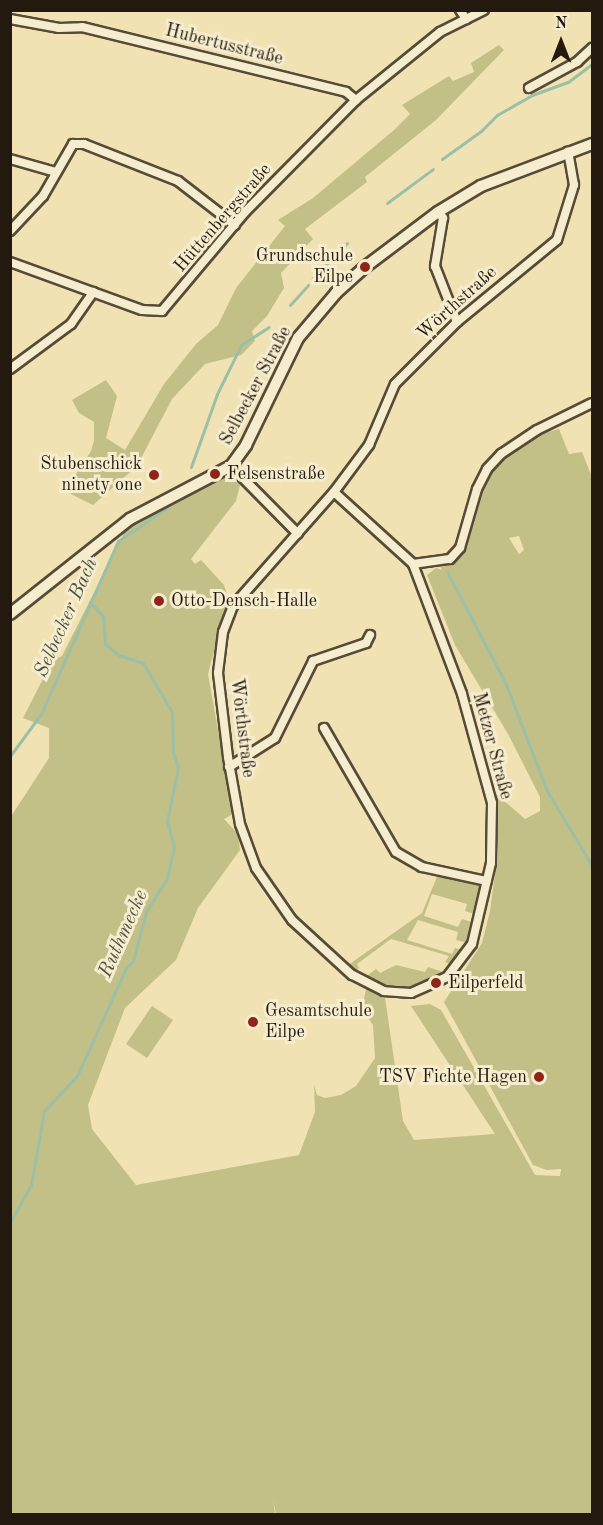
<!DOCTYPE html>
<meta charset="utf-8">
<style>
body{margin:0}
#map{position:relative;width:603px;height:1525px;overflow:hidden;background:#f1e2b4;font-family:"Old Standard TT",serif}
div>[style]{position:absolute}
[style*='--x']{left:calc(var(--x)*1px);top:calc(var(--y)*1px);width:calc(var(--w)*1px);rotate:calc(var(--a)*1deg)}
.green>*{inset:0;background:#c2c087}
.stream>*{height:3px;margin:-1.5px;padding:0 1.5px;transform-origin:1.5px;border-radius:1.5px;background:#9cbfa7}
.roads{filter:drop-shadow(2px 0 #564b38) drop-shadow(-2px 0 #564b38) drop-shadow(0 2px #564b38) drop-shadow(0 -2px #564b38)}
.street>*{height:8px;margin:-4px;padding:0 4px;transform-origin:4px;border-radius:4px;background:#f6ecce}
.secondary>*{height:10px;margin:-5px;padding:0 5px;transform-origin:5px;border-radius:5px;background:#f6ecce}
.dots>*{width:16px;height:16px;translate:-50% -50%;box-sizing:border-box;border:3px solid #f6ecce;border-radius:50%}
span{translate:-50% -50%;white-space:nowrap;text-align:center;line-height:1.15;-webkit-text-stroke:6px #f6ecce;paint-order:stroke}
.street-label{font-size:18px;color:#23190e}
.poi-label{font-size:18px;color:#23190e}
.right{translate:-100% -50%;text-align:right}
.left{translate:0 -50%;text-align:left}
.water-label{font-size:20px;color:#4d5344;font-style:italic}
.frame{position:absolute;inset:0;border:12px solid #23190e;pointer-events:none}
.north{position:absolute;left:531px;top:12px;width:60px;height:60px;-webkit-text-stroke:4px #f6ecce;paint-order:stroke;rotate:0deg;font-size:16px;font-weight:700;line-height:24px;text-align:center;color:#23190e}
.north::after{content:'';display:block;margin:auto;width:21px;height:27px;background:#23190e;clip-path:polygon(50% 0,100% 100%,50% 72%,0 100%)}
</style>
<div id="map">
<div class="green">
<i style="clip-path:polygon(499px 45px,504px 50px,436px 120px,365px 177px,367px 182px,305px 229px,313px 239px,281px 273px,284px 288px,267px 316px,252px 331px,255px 341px,241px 355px,205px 364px,172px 399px,137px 466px,93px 505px,71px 494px,69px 485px,91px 451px,94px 441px,94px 422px,79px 413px,72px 400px,106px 380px,117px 396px,106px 438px,125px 450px,164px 384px,196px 344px,218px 325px,236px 288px,285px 226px,278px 220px,313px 198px,394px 130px,410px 114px,402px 105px,449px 76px,453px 81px,474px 72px,471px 63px)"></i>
<i style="clip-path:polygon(evenodd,559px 429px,569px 454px,582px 452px,592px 477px,592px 1514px,276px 1514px,273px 1500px,275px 1514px,11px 1514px,10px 818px,49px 758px,49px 728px,23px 718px,52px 661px,62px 656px,127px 527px,230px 470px,240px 485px,236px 501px,191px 559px,195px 564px,201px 560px,224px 585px,228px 598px,208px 674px,233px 814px,224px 819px,238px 834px,240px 850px,198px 908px,176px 960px,125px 1008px,88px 1105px,92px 1129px,136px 1185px,299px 1155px,315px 1112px,314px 1085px,317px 1095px,325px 1098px,341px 1095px,356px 1086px,375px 1058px,373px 1025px,362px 1009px,367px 984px,360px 981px,376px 969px,380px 973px,396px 965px,425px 972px,428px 967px,449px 974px,428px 987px,384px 991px,403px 1121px,414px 1140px,495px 1134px,411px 1006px,430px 1004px,441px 1010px,535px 1175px,560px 1176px,561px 1169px,547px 1170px,533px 1165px,444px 1002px,482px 943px,490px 911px,498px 852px,496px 794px,525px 819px,540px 811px,540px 797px,508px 734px,455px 645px,427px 575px,436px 568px,442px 570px,438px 562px,460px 548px,487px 469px,537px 430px,538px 440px,539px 434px,559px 429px,519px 536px,524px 550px,519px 554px,509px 538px,519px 536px)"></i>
<i style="clip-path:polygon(439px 872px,487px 881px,480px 916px,465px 911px,467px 904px,432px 894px,424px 916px,458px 927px,462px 919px,479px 924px,472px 944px,456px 940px,458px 932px,418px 920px,407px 940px,452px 954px,455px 948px,468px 952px,457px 967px,445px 962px,449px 956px,391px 939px,357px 964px,359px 968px,352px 975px,344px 968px,422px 913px)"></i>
<i style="clip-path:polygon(152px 1006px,173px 1020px,147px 1058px,126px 1044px)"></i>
</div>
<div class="stream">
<i style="--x:442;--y:159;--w:48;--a:-35.7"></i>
<i style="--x:481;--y:131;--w:23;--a:-45"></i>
<i style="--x:497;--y:115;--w:40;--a:-29.7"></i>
<i style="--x:532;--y:95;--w:38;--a:-20"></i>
<i style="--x:568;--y:82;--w:30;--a:-37"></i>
<i style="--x:387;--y:203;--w:57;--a:-36.5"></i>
<i style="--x:312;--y:279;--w:50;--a:-45.8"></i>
<i style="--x:290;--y:305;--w:27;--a:-48"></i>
<i style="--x:191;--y:467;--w:77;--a:-70.4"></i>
<i style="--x:217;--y:394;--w:55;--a:-63.9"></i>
<i style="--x:241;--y:345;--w:33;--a:-33"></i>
<i style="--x:447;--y:572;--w:124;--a:62.2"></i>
<i style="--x:505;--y:682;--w:117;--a:68.9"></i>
<i style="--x:547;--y:791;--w:87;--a:59"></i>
<i style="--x:10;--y:756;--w:52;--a:-53.6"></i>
<i style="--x:41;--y:714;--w:189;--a:-66"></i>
<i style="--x:118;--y:541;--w:60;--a:-34.2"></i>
<i style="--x:10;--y:1222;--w:43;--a:-60.4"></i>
<i style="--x:31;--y:1185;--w:75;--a:-80"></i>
<i style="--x:44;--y:1111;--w:48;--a:-46.7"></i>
<i style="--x:77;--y:1076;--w:119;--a:-65.6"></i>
<i style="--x:126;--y:968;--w:10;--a:-45"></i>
<i style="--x:133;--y:961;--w:51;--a:-75.1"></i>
<i style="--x:146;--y:912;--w:40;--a:-58"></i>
<i style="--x:167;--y:878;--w:32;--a:-77"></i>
<i style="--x:174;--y:847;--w:27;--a:-105"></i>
<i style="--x:167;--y:821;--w:54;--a:-78.3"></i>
<i style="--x:178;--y:768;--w:17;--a:-107"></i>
<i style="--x:173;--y:752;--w:40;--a:-91.4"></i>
<i style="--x:172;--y:712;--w:57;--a:-120.6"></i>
<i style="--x:143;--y:663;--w:25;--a:-162"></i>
<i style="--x:119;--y:655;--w:18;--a:-142"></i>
<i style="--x:105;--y:644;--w:28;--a:-94"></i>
<i style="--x:103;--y:616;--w:19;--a:-133"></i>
</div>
<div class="roads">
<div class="street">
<i style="--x:460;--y:10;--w:11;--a:56"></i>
<i style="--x:10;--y:19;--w:50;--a:10.4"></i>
<i style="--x:59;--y:28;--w:23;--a:-2"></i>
<i style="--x:82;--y:27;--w:272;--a:13.8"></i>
<i style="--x:346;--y:92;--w:13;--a:39"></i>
<i style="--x:529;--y:88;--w:55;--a:-28.4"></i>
<i style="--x:577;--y:62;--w:21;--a:-43"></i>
<i style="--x:10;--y:159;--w:48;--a:15.8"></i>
<i style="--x:438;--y:212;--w:8;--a:50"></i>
<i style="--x:443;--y:218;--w:49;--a:99.5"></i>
<i style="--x:435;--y:266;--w:60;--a:68.6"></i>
<i style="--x:10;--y:231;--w:48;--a:-46.7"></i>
<i style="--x:43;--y:196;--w:60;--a:-60"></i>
<i style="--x:73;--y:144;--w:11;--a:0"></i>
<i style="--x:84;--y:144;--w:101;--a:21.5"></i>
<i style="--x:178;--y:181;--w:72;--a:37.7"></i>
<i style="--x:10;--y:262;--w:140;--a:20"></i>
<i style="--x:142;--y:310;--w:20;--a:3"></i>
<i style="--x:162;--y:311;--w:129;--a:-50"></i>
<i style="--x:245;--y:212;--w:158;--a:-45.3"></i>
<i style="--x:356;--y:100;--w:108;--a:-39"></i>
<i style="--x:440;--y:32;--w:49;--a:-26.6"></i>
<i style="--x:10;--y:369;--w:76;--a:-36.4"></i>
<i style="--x:71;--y:324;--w:39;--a:-55"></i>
<i style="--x:231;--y:466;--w:95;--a:45.4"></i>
<i style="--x:334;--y:492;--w:107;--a:42.3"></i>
<i style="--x:413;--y:564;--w:139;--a:69.3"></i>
<i style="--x:462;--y:694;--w:113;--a:74.6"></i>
<i style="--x:492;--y:803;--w:60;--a:91"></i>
<i style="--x:491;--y:863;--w:83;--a:103.2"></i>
<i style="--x:472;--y:944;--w:41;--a:127.1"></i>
<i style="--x:447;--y:977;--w:39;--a:156"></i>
<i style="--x:411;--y:993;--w:27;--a:-176"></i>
<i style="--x:384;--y:991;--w:36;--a:-153"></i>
<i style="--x:352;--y:975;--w:81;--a:-137.5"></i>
<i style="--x:292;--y:920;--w:63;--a:-124.7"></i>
<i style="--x:256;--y:868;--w:47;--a:-110"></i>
<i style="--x:240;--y:824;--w:68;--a:-100.2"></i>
<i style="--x:228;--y:757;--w:85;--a:-96.8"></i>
<i style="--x:218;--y:673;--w:41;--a:-83"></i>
<i style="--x:223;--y:632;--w:28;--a:-69"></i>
<i style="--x:233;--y:606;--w:152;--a:-48.5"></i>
<i style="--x:334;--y:492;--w:59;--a:-53.3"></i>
<i style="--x:369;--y:445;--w:66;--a:-66.9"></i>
<i style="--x:395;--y:384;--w:88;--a:-45"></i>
<i style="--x:457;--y:322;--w:129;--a:-39.4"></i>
<i style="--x:557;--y:240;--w:58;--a:-72.8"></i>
<i style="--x:574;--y:185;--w:34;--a:-100"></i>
<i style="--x:413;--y:564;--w:37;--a:-8"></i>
<i style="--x:450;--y:559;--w:15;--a:-48"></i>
<i style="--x:460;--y:548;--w:61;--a:-73.9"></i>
<i style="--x:477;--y:489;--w:22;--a:-63"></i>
<i style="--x:487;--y:469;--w:21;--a:-47"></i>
<i style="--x:501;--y:454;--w:43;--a:-33.7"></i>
<i style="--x:537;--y:430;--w:61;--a:-26.1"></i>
<i style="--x:324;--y:728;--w:143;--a:59.9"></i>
<i style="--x:396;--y:852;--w:30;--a:30"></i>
<i style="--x:422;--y:867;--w:66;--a:12.2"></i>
<i style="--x:229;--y:767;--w:54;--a:-32.2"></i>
<i style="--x:275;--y:738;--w:86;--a:-63.7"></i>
<i style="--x:313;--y:661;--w:56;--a:-18.8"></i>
<i style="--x:366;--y:643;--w:9;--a:-63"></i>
</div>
<div class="secondary">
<i style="--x:10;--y:614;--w:153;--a:-38.4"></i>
<i style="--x:130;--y:519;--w:114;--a:-27.7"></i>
<i style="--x:231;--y:466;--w:26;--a:-54"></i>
<i style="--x:246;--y:445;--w:119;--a:-64.1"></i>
<i style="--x:298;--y:338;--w:59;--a:-49.8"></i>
<i style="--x:336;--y:293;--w:39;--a:-42"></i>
<i style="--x:365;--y:267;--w:91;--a:-37"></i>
<i style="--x:438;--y:212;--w:50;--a:-31.2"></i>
<i style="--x:481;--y:186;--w:119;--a:-20.7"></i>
</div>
</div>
<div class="dots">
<i style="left:365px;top:267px;background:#8f2418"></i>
<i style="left:215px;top:474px;background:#8f2418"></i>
<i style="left:154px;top:475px;background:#8f2418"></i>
<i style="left:159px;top:601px;background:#8f2418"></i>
<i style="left:436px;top:983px;background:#8f2418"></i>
<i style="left:253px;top:1022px;background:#8f2418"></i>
<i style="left:539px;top:1077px;background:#8f2418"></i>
</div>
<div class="street-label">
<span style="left:224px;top:45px;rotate:14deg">Hubertusstraße</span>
<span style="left:223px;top:218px;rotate:-49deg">Hüttenbergstraße</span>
<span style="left:457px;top:303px;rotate:-42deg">Wörthstraße</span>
<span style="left:256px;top:386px;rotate:-62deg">Selbecker Straße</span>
<span style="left:242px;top:728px;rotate:83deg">Wörthstraße</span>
<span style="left:492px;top:746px;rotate:75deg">Metzer Straße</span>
</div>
<div class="poi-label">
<span class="right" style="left:353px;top:267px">Grundschule<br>Eilpe</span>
<span class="right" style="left:142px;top:475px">Stubenschick<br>ninety one</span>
<span class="left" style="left:227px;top:474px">Felsenstraße</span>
<span class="left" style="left:171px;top:601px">Otto-Densch-Halle</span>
<span class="left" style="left:448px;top:983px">Eilperfeld</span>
<span class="left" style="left:265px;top:1022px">Gesamtschule<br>Eilpe</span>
<span class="right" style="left:527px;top:1077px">TSV Fichte Hagen</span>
</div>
<div class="water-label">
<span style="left:67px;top:618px;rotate:-66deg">Selbecker Bach</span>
<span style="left:124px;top:934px;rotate:-66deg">Ruthmecke</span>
</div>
<div class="frame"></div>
<div class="north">N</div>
</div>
